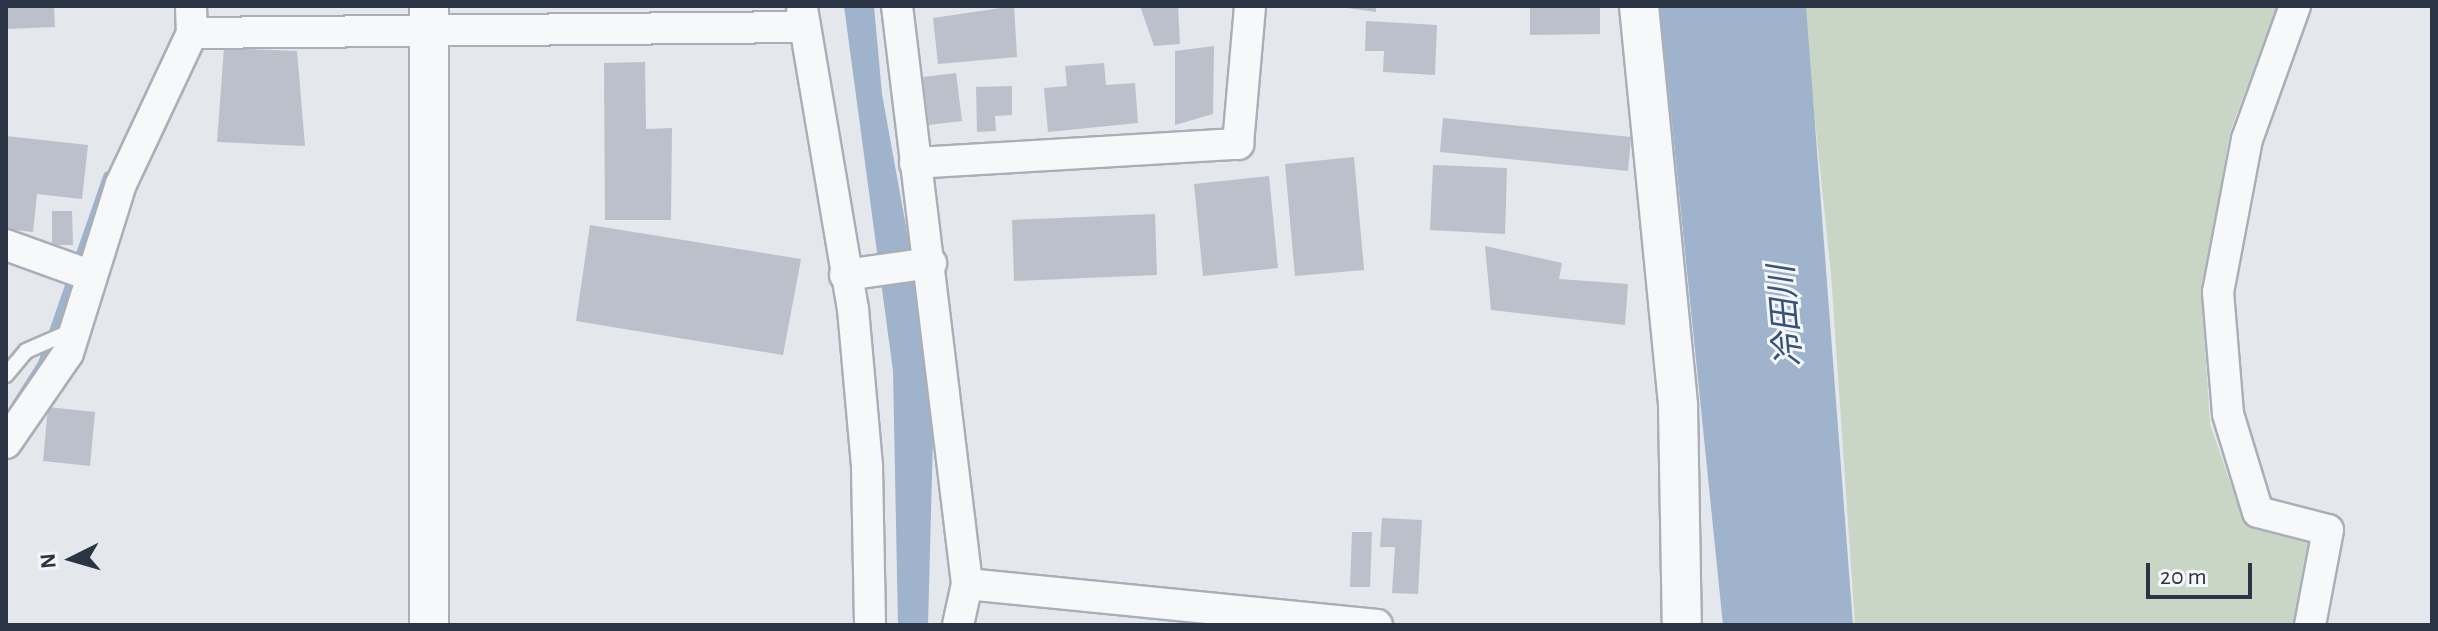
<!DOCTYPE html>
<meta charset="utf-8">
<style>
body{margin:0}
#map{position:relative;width:2438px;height:631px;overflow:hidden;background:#e4e7ec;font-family:"Alegreya Sans","Noto Sans JP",sans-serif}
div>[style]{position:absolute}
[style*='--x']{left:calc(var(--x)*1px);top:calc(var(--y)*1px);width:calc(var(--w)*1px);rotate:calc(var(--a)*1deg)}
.green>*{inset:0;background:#c9d6c5}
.water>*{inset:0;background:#9fb4cc}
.stream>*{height:11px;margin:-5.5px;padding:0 5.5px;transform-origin:5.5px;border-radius:5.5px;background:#9fb4cc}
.building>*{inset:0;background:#bbc0ca}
.roads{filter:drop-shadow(2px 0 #a9aeb7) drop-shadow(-2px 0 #a9aeb7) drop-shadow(0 2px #a9aeb7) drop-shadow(0 -2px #a9aeb7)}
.service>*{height:14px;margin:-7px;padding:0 7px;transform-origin:7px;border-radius:7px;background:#f7f8fa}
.minor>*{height:30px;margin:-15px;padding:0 15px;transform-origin:15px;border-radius:15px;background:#f7f8fa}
.tertiary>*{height:38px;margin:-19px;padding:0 19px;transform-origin:19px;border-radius:19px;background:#f7f8fa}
span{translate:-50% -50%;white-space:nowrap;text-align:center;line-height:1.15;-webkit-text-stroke:6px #f4f6f9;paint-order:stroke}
.water-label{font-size:34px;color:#34527a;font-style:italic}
.frame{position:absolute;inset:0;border:8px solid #2b3445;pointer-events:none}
.north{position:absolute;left:32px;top:519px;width:80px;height:80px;-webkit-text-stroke:6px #f4f6f9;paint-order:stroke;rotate:265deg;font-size:22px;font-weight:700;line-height:32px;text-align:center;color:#2b3445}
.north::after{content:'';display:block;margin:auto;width:28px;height:36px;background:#2b3445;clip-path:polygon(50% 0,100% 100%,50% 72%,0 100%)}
.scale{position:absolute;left:2146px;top:563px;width:106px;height:36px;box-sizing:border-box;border:4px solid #2b3445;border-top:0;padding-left:10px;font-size:24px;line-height:28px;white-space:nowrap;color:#2b3445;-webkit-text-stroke:6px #f4f6f9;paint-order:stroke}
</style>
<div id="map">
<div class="green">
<i style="clip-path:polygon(1803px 6px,2277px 6px,2230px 132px,2202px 297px,2210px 424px,2244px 523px,2310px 540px,2294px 625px,1855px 625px,1831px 274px)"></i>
</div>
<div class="water">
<i style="clip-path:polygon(844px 6px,874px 6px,882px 94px,919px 298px,933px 438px,928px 625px,898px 625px,893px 371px)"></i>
<i style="clip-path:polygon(1660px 6px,1806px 6px,1853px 625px,1723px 625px)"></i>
</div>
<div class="stream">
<i style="--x:17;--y:404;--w:49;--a:-57.6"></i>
<i style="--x:43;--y:363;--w:198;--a:-70.8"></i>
</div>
<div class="building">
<i style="clip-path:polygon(6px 6px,54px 6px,55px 27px,6px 29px)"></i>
<i style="clip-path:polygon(1014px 6px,1017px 57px,938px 64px,933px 18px)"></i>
<i style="clip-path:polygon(1140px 6px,1178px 6px,1180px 44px,1154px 46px)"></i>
<i style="clip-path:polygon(1332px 6px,1376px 6px,1376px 12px)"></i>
<i style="clip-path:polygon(1530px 6px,1600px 6px,1600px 34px,1530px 35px)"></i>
<i style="clip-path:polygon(1366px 21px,1437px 25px,1435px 75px,1383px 72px,1384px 51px,1365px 51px)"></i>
<i style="clip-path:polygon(1214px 46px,1213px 114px,1175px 125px,1175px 51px)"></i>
<i style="clip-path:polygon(224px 48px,297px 51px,305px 146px,217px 142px)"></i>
<i style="clip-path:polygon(645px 62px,646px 129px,672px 128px,671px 220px,605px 220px,604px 63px)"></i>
<i style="clip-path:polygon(1104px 63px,1106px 85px,1135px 83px,1138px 123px,1048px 132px,1044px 88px,1067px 86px,1065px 66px)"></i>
<i style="clip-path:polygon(956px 73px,962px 121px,929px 125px,923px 77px)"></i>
<i style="clip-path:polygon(1012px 86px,1012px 115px,995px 116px,996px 131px,977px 132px,976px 87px)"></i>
<i style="clip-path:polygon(1443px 118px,1631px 137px,1628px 171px,1440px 152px)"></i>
<i style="clip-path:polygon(6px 136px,88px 145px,82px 199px,37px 194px,33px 232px,6px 229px)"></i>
<i style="clip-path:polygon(1354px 157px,1364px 270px,1295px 276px,1285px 164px)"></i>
<i style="clip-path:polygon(1433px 165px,1507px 168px,1505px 234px,1430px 230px)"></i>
<i style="clip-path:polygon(1269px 176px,1278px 268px,1203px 276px,1194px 184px)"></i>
<i style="clip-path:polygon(52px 211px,72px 211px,73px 245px,52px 245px)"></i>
<i style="clip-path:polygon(1155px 214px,1157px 275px,1014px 281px,1012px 220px)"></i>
<i style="clip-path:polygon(590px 225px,801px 259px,783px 355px,576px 321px)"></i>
<i style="clip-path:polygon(1485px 246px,1562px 263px,1559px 279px,1628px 284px,1625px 325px,1491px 310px)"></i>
<i style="clip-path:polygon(48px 407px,95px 412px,90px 466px,43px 461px)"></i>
<i style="clip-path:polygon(1382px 518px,1422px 520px,1418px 594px,1392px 593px,1395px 547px,1380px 547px)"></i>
<i style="clip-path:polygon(1352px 532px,1372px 532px,1370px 587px,1350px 587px)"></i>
</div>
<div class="roads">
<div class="service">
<i style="--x:6;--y:375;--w:31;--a:-50"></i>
<i style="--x:26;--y:351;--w:47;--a:-23.8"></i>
</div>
<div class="minor">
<i style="--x:191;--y:6;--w:27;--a:88"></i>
<i style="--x:192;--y:33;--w:611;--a:-0.56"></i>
<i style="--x:897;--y:6;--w:582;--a:83.09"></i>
<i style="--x:2295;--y:6;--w:141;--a:109.8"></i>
<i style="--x:2247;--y:139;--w:156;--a:100.7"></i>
<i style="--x:2218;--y:292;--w:122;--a:85.3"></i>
<i style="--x:2228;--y:414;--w:102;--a:73"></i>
<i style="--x:2258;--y:512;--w:72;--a:14.4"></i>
<i style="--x:2328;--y:530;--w:97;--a:100.7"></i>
<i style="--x:802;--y:8;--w:305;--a:80.4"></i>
<i style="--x:853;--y:309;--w:159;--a:84.9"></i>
<i style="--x:867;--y:467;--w:158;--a:88.9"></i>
<i style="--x:915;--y:163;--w:324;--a:-3.4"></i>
<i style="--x:1238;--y:144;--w:139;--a:-85"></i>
<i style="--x:6;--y:245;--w:88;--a:19.9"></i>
<i style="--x:845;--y:275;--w:87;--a:-7.9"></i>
<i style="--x:6;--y:443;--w:109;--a:-55.4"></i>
<i style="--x:68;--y:353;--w:177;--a:-72.6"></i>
<i style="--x:121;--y:184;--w:167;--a:-64.8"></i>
<i style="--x:958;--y:625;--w:42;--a:-77.6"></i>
<i style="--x:967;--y:584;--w:412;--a:5.7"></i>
</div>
<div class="tertiary">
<i style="--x:429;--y:6;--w:619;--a:90"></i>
<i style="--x:1639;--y:6;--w:402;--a:84.4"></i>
<i style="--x:1678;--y:406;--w:219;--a:89"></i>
</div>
</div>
<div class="water-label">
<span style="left:1787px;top:316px;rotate:-95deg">冷田川</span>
</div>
<div class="frame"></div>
<div class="north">N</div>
<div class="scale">20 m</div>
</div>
